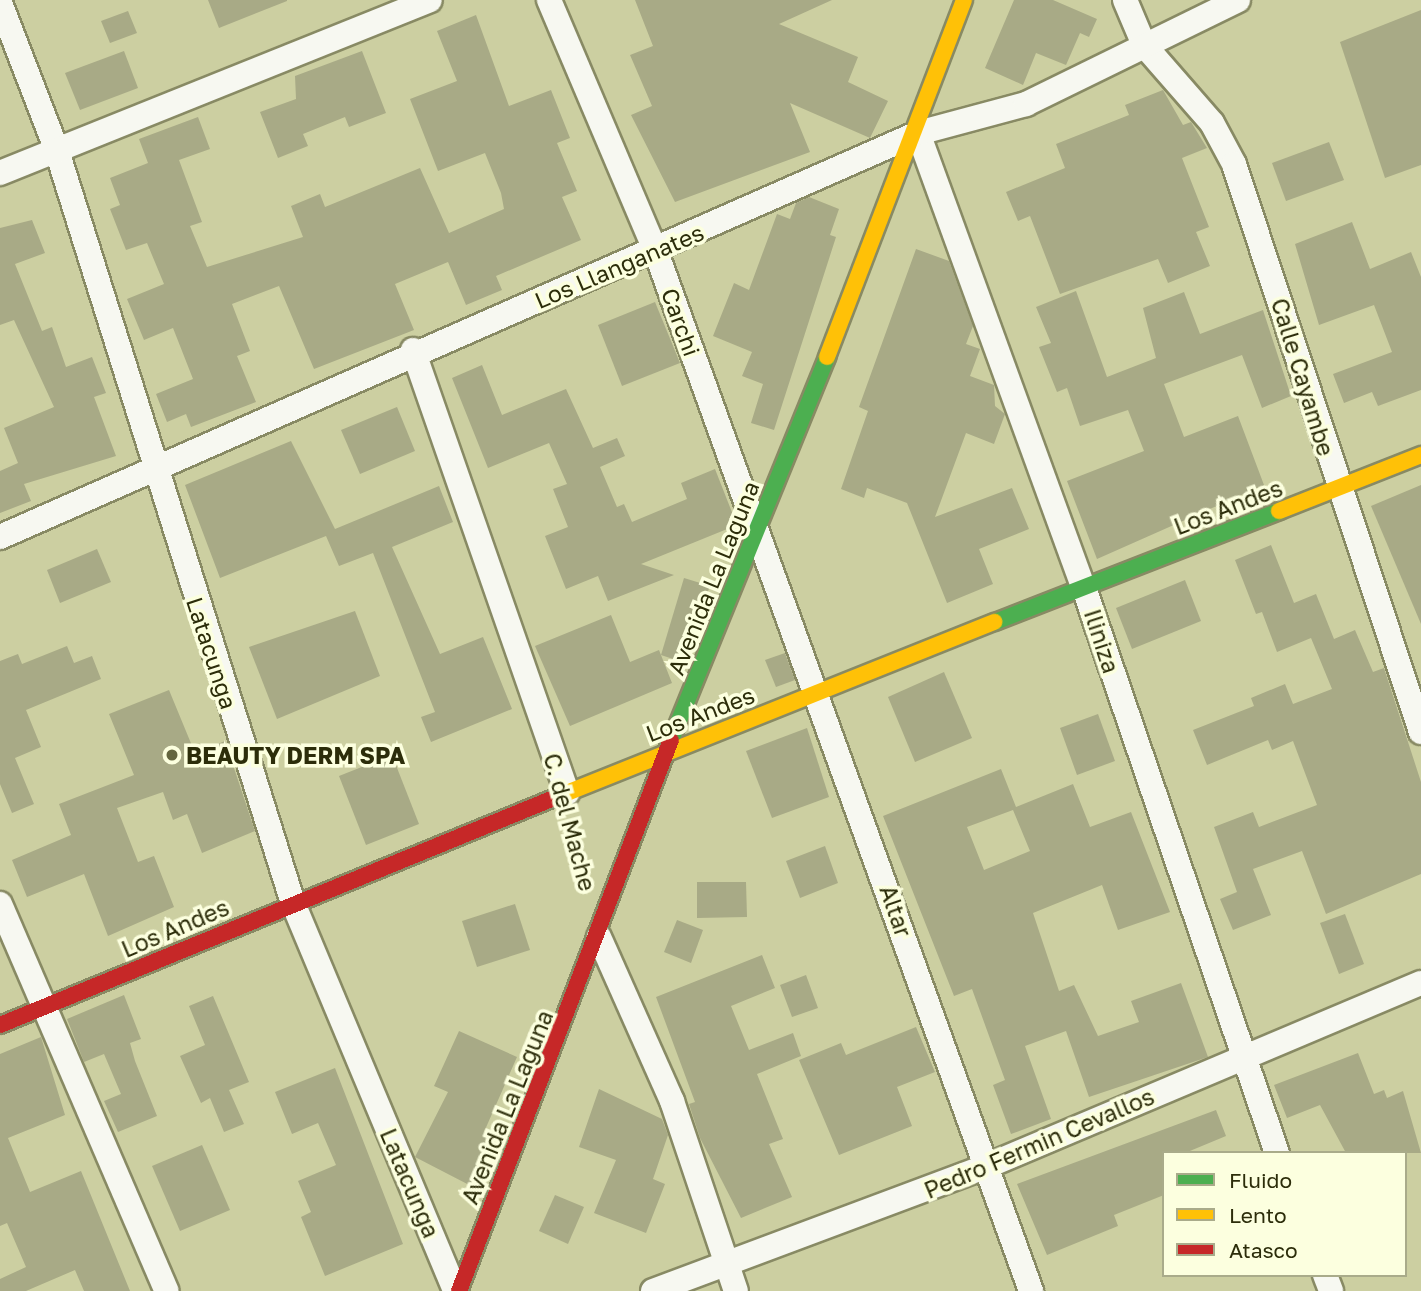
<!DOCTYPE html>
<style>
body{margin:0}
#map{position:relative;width:1421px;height:1291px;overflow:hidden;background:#cccfa1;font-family:"Golos Text",sans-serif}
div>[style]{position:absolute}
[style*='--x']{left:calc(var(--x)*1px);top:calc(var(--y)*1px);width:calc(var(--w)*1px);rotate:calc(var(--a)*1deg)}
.building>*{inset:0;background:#a8aa86}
.path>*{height:4.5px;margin-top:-2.25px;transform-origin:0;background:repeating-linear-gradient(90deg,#c9cabc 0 3.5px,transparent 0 8.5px)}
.roads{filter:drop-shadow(2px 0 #888a64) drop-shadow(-2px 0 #888a64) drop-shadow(0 2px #888a64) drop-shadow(0 -2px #888a64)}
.street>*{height:24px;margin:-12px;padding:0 12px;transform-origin:12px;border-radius:12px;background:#f7f8f1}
.fast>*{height:16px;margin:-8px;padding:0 8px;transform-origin:8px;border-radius:8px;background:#4caf50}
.slow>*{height:16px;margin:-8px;padding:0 8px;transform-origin:8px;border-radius:8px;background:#ffc107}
.jam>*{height:16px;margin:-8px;padding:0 8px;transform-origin:8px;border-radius:8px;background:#c62828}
.dots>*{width:19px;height:19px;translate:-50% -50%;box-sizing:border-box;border:4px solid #fcffdf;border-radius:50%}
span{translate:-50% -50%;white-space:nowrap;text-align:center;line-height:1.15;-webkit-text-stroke:7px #fcffdf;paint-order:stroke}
.street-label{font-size:23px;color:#2c2d0a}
.poi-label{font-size:23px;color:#2c2d0a;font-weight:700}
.left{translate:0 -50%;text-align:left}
.legend{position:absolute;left:1162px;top:1151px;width:245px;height:126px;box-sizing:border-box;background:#fcffdf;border:2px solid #a9ab8a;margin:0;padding:9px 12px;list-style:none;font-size:21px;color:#2c2d0a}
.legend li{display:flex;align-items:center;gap:14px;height:35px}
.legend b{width:35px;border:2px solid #a9ab8a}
</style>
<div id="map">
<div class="building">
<i style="clip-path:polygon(208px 0,287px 0,287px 1px,219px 28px)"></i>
<i style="clip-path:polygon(635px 0,832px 0,779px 24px,858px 57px,848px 82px,888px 101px,870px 138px,790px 103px,810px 152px,675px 202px,631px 115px,652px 106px,630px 55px,653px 46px)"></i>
<i style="clip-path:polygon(1014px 0,1053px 0,1097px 19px,1089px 37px,1080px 33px,1066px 65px,1036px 53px,1023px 85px,985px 68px)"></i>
<i style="clip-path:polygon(1421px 10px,1421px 165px,1385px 178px,1340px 42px)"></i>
<i style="clip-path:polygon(128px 11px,137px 33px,110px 43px,101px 21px)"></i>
<i style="clip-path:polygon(476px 15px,509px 106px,551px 90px,570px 138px,557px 143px,577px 191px,562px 197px,581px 240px,496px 276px,502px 290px,466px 305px,448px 262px,395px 284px,414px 330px,314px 369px,279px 286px,232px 304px,250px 351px,237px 356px,256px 402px,191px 427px,186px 414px,167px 422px,156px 394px,193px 379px,173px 328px,144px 340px,127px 299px,164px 284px,147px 243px,126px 250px,110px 209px,120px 205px,110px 178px,148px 163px,139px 139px,198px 117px,210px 149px,179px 160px,202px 222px,190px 226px,207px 267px,303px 237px,291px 206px,320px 194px,325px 207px,420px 168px,449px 233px,504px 209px,501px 193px,485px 153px,438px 171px,410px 99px,457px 81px,437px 31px)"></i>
<i style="clip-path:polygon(124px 51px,138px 88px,80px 110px,65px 73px)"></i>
<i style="clip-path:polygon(362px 51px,386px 113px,349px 127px,345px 117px,303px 134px,308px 146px,278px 158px,260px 112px,296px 99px,295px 76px)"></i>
<i style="clip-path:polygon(1163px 90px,1183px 125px,1191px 122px,1207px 148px,1182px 158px,1209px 227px,1196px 232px,1210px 266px,1168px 283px,1158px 259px,1060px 294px,1030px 216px,1018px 221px,1006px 192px,1065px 168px,1056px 144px,1129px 115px,1125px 105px)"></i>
<i style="clip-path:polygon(1329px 142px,1344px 180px,1286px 201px,1272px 163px)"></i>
<i style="clip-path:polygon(809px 197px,839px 209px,830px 235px,836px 237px,774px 430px,751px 423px,763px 384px,742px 376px,752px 352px,713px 336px,734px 283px,749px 290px,777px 214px,790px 219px,796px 203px)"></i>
<i style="clip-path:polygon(32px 220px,45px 253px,15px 264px,42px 331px,52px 327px,66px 367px,92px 357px,106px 393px,94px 397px,116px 456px,24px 484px,31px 501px,0 513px,0 471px,18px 463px,4px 428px,54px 407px,14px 320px,0 325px,0 228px)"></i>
<i style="clip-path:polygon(1352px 222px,1370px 269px,1411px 252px,1421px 277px,1421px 390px,1378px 406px,1372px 392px,1344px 403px,1333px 374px,1392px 352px,1374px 305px,1319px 325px,1295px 244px)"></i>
<i style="clip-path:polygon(916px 249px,949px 261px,973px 326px,966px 344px,980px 349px,970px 376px,994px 385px,995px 406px,1005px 414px,994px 444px,966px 433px,935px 517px,1012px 488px,1029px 529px,979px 549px,993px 584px,947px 603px,907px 503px,867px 488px,864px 498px,841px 489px,868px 411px,859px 407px)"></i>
<i style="clip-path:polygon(1076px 291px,1107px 377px,1156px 358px,1143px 308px,1184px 292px,1200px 334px,1263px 310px,1291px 396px,1262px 408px,1242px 355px,1164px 384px,1184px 437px,1238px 416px,1264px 485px,1097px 559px,1067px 481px,1144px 451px,1128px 410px,1080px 426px,1067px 388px,1057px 392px,1039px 347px,1051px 343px,1036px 307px)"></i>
<i style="clip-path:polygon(655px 302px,680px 363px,622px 386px,598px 325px)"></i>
<i style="clip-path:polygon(482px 365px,502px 415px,566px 389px,593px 448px,617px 438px,625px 456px,600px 467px,617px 507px,624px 504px,632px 522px,687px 499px,681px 483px,715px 469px,737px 525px,641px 564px,674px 575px,608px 601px,598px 576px,566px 589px,545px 536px,568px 527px,553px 489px,567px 484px,549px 443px,488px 468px,452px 378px)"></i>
<i style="clip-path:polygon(397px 407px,415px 451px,360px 474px,341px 430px)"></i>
<i style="clip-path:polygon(291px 441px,335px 529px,439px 486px,453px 522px,392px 547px,440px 654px,483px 637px,512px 709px,431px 742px,421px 717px,435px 712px,373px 553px,339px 566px,326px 536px,220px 578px,185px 485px)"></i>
<i style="clip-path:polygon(1421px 485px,1421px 624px,1371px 506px)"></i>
<i style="clip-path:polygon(1271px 545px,1294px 603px,1316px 594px,1334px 639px,1355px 630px,1373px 672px,1384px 668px,1421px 782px,1421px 874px,1326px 914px,1302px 851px,1253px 869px,1271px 915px,1233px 930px,1220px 899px,1237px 892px,1214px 827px,1253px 812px,1259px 827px,1317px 805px,1293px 741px,1272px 750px,1268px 740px,1207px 765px,1193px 730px,1254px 706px,1251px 698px,1285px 684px,1293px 704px,1332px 689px,1311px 638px,1277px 652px,1262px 612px,1256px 614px,1235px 560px)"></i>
<i style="clip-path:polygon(97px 549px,111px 582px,60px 603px,47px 570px)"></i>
<i style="clip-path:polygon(684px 578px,710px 586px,682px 662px,661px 655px)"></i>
<i style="clip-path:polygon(1185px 580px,1201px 621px,1132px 649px,1116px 608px)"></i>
<i style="clip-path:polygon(355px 611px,380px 676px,277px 719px,249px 647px)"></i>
<i style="clip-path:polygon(611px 615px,630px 662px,659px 650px,672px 683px,570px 726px,535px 646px)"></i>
<i style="clip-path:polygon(67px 646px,74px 663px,92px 656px,101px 679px,26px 710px,41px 747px,15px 758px,34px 804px,12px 813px,0 784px,0 661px,18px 654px,22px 664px)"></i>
<i style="clip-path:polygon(785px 653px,795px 680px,776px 687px,765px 660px)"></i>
<i style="clip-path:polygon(944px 672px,972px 738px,915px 762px,888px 697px)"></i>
<i style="clip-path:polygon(169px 690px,195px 753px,225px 741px,255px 831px,202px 853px,187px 814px,173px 820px,163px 792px,117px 808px,138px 862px,154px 856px,174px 907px,108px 936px,84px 874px,27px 897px,12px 860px,71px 835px,59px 804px,134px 775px,109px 714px)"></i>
<i style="clip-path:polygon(1098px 714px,1115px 761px,1077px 775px,1060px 728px)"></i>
<i style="clip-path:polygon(807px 728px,829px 797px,772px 818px,746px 751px)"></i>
<i style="clip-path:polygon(392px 755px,419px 824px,366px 845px,339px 776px)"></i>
<i style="clip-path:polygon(evenodd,1001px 769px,1016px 807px,1073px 784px,1090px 827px,1131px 812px,1170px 912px,1118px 930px,1102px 885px,1033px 913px,1059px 991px,1074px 985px,1098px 1036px,1139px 1022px,1131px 1001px,1181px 983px,1208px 1057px,1089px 1097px,1066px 1031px,1025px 1046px,1051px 1119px,1011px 1134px,993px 1085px,1005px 1080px,972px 989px,954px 996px,883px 816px,1001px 769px,1013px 810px,1030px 851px,984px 870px,967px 827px,1013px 810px)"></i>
<i style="clip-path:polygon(825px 846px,838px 883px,800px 898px,786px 861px)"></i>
<i style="clip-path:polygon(697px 882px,746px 882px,747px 917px,697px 918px)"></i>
<i style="clip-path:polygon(515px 904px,530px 950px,477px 967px,462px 921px)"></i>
<i style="clip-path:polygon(1345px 914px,1364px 964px,1339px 974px,1320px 923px)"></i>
<i style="clip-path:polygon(677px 920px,703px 930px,691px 963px,664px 952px)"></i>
<i style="clip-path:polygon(762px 955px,775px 988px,731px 1006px,749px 1050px,793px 1033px,801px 1056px,757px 1074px,783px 1139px,769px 1144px,792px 1197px,741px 1218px,700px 1138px,689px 1104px,695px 1102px,656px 997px)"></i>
<i style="clip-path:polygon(806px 975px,818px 1008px,792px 1017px,780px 985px)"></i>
<i style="clip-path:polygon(124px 995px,141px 1039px,130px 1043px,135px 1061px,157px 1116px,118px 1132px,104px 1101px,121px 1094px,104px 1054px,84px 1062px,67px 1019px)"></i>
<i style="clip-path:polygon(213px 996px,249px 1082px,229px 1090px,244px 1124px,224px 1132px,210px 1098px,201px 1103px,180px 1056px,205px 1045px,189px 1006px)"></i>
<i style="clip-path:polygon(916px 1027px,935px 1072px,897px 1087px,912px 1126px,839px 1155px,799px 1060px,841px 1043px,846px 1055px)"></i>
<i style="clip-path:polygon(459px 1031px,517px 1057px,484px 1132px,497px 1138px,475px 1188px,415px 1157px,448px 1092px,434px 1086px)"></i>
<i style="clip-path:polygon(41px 1037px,65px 1115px,8px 1138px,30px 1192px,81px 1171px,130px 1291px,84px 1291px,75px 1270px,26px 1291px,0 1291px,0 1279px,26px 1267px,7px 1223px,0 1226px,0 1054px)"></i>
<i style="clip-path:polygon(1358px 1053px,1374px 1094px,1384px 1090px,1387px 1098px,1403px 1091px,1421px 1153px,1346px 1153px,1320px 1105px,1287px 1118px,1274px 1085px)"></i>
<i style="clip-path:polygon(335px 1068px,403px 1244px,325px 1276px,301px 1217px,311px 1212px,298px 1181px,336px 1165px,318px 1123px,292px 1134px,275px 1092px)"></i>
<i style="clip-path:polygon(599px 1089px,662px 1119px,668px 1135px,653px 1179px,665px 1184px,646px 1233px,594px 1213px,616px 1160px,579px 1147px)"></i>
<i style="clip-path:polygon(1216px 1110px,1226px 1136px,1185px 1153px,1164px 1153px,1164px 1195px,1114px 1215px,1118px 1226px,1047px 1255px,1017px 1184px)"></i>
<i style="clip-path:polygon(202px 1145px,230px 1210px,180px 1231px,152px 1166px)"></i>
<i style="clip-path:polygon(555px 1195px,584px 1207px,568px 1244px,539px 1231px)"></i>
</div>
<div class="path">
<i style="--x:573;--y:821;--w:57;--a:76.9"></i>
</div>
<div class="roads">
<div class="street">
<i style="--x:549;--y:0;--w:274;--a:67"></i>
<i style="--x:656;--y:252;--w:1105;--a:70.15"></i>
<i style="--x:1125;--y:0;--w:49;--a:67.1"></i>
<i style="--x:1144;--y:45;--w:103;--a:48.9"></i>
<i style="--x:1212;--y:123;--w:47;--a:61.8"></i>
<i style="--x:1234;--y:164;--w:598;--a:71.78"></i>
<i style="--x:0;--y:3;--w:159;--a:68.9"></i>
<i style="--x:57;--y:151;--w:788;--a:72.58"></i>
<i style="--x:293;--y:903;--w:420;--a:67.3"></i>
<i style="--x:918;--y:133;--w:484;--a:70"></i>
<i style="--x:1084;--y:588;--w:597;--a:71.14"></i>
<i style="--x:0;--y:173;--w:463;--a:-21.9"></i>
<i style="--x:413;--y:350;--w:469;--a:70.8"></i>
<i style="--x:0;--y:537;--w:1003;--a:-23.75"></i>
<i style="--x:918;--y:133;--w:112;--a:-15"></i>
<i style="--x:1026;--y:104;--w:236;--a:-26.1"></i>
<i style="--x:0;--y:904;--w:421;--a:66.7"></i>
<i style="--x:599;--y:937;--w:180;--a:66"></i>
<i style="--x:672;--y:1101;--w:200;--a:71.4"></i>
<i style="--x:1325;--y:1275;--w:17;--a:69"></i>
<i style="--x:653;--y:1291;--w:354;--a:-20.5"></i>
<i style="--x:985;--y:1167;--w:473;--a:-22.9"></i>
</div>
<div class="fast">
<i style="--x:995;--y:622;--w:305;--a:-21.3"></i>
<i style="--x:671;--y:740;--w:414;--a:-67.8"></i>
</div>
<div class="slow">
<i style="--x:827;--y:357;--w:382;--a:-69"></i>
<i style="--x:1279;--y:511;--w:153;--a:-21.5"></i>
<i style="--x:559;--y:796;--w:469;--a:-21.8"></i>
</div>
<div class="jam">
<i style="--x:0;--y:1025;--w:604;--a:-22.28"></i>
<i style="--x:459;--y:1291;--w:590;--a:-68.96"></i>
</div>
</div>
<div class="dots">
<i style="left:172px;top:755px;background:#64663f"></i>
</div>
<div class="street-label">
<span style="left:619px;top:266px;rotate:-23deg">Los Llanganates</span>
<span style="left:681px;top:322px;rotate:70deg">Carchi</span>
<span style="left:1303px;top:377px;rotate:73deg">Calle Cayambe</span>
<span style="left:1228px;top:507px;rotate:-21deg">Los Andes</span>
<span style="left:713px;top:578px;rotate:-68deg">Avenida La Laguna</span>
<span style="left:1102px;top:641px;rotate:72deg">Iliniza</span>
<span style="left:212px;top:653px;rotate:72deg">Latacunga</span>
<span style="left:700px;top:714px;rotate:-21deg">Los Andes</span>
<span style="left:570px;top:822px;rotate:75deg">C. del Mache</span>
<span style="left:896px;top:911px;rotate:71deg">Altar</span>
<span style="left:175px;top:928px;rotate:-23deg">Los Andes</span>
<span style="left:507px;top:1107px;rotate:-68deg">Avenida La Laguna</span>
<span style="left:1039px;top:1143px;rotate:-23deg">Pedro Fermin Cevallos</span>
<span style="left:410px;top:1183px;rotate:67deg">Latacunga</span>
</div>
<div class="poi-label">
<span class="left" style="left:186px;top:755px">BEAUTY DERM SPA</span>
</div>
<ul class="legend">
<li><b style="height:9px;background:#4caf50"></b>Fluido</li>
<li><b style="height:9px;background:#ffc107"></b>Lento</li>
<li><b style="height:9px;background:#c62828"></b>Atasco</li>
</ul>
</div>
